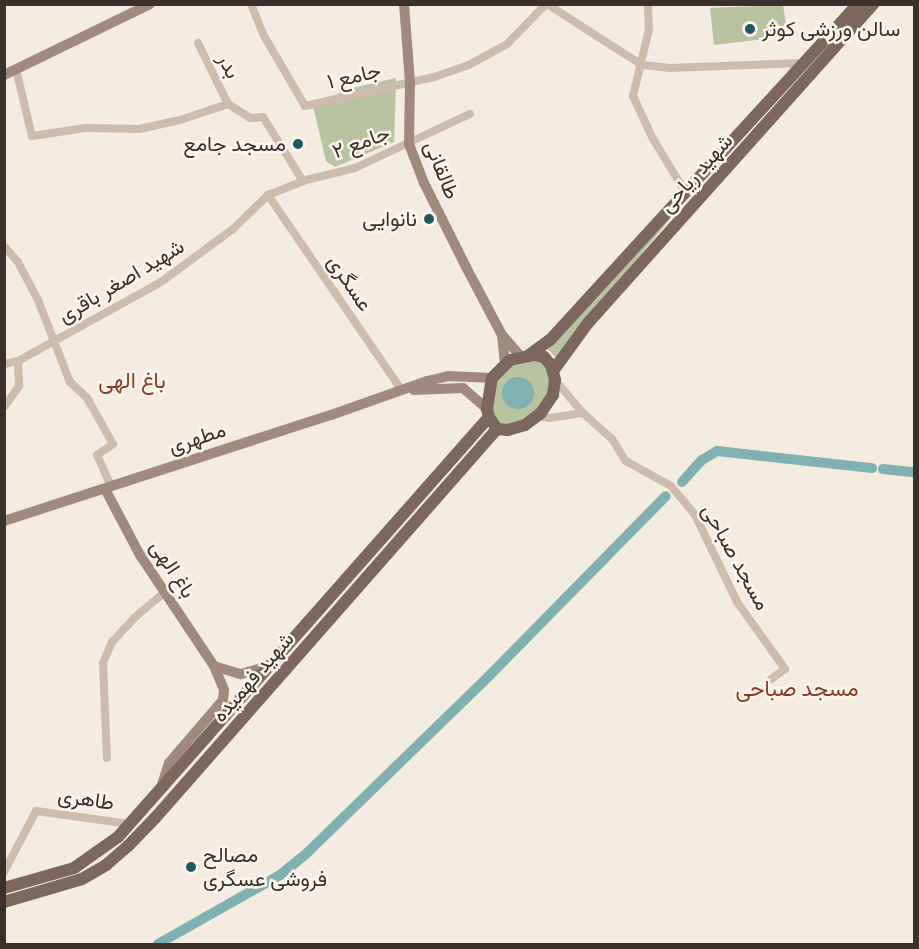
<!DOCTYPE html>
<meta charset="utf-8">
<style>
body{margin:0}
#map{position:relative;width:919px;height:949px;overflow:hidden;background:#f4ebe1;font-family:"Fira Sans Condensed",Vazirmatn,sans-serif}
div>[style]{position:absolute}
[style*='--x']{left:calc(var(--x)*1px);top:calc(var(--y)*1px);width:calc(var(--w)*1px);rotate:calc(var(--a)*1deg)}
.green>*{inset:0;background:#b8c4a0}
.water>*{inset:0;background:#7fb0b2}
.round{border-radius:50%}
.canal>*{height:10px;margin:-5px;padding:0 5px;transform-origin:5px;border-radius:5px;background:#7fb0b2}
.street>*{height:8px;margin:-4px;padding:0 4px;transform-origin:4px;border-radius:4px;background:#cdbbac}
.secondary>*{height:10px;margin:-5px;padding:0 5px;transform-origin:5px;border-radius:5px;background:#a18a7d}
.primary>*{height:12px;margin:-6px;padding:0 6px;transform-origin:6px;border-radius:6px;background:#7d675c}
.dots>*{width:16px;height:16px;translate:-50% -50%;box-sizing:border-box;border:3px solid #fbf5ee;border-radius:50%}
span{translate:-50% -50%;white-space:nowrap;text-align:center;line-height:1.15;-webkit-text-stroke:5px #fbf5ee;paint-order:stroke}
.poi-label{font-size:21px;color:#3b302b}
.left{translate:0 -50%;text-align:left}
.right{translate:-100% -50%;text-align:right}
.street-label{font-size:21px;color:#3b302b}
.neighbourhood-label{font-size:22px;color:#8c3b22}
.frame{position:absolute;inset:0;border:6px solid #3b302b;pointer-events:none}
</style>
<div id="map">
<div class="green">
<i style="clip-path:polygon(783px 5px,788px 36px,714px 45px,710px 8px)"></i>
<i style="clip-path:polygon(396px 78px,394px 142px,335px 167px,326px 161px,313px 106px,348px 89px)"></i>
<i style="clip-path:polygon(668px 217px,671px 218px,592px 313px,558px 360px,547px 348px)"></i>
<i style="clip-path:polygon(532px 357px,546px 364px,551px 378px,549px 394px,529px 419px,499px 426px,492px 418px,494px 382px,510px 365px)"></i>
</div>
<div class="water">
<i class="round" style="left:502px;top:377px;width:32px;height:32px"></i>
</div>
<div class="canal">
<i style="--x:883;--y:469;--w:31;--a:6"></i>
<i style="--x:682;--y:482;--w:30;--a:-48"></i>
<i style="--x:702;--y:460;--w:17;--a:-31"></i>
<i style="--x:717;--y:451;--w:156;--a:6.3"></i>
<i style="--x:158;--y:944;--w:140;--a:-29.5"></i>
<i style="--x:280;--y:875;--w:36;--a:-39"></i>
<i style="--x:308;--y:852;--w:252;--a:-44.2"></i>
<i style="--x:489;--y:676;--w:252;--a:-45.5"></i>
</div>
<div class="street">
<i style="--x:251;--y:4;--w:32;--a:68"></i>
<i style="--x:263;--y:34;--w:83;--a:59.7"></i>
<i style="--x:305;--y:106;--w:132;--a:-12.7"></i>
<i style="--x:434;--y:77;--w:37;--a:-19"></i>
<i style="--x:469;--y:65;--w:43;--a:-28.9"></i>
<i style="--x:507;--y:44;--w:56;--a:-45.7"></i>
<i style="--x:547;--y:4;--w:113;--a:32.7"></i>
<i style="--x:642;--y:65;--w:28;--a:6"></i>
<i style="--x:670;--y:68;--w:133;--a:-2.2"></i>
<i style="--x:648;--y:4;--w:25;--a:88"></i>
<i style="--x:649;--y:29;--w:69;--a:103.4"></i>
<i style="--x:633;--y:96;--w:47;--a:65.1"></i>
<i style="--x:653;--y:139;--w:63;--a:58.6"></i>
<i style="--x:198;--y:43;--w:68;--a:63.8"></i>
<i style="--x:228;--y:104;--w:26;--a:32"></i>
<i style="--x:250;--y:118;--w:13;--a:-4"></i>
<i style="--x:263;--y:117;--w:75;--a:58"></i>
<i style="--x:16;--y:69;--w:69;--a:76.6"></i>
<i style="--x:32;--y:136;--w:54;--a:-8.6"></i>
<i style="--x:85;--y:128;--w:54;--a:1.1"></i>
<i style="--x:139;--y:129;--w:42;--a:-12.4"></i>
<i style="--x:180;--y:120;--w:51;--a:-18.4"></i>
<i style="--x:268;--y:195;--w:237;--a:55.6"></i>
<i style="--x:4;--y:246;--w:21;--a:49"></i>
<i style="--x:18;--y:262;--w:43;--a:62.2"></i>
<i style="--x:38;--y:300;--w:88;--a:68.7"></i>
<i style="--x:70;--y:382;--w:23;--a:43"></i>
<i style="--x:87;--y:398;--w:53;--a:60.5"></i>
<i style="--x:113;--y:444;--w:19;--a:145"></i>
<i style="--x:97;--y:455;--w:35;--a:66"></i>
<i style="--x:4;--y:364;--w:14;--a:-12"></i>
<i style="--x:18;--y:361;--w:163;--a:-28.9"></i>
<i style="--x:161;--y:282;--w:89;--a:-36.4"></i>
<i style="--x:233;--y:229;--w:49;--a:-44.2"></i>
<i style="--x:268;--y:195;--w:41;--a:-21.5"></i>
<i style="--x:306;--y:180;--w:50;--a:-13.8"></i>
<i style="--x:355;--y:168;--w:127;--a:-25.2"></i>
<i style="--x:555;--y:380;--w:43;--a:49.7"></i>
<i style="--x:583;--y:413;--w:39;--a:42"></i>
<i style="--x:612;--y:439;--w:26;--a:58"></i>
<i style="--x:626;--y:461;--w:51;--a:29.1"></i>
<i style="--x:671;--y:486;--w:38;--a:50"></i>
<i style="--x:695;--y:515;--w:97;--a:64.2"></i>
<i style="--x:737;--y:602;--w:82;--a:54.4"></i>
<i style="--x:785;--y:669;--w:17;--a:144"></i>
<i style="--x:4;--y:407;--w:26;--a:-54"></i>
<i style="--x:19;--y:386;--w:25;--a:-92"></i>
<i style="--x:537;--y:416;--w:13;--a:9"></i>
<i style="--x:550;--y:418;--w:33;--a:-9"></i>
<i style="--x:107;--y:758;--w:95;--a:-92.4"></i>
<i style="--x:103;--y:663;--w:23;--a:-67"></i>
<i style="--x:112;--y:642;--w:33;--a:-47"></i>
<i style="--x:134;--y:618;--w:40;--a:-40"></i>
<i style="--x:4;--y:872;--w:69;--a:-62.3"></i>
<i style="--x:36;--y:811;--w:95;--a:7.9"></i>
</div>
<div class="secondary">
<i style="--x:404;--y:4;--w:78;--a:85.6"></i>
<i style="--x:410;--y:82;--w:62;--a:90.9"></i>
<i style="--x:409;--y:144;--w:42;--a:69"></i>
<i style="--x:424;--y:183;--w:94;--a:63.4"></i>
<i style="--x:466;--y:267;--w:77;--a:62.1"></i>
<i style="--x:502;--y:335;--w:29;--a:49"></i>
<i style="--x:4;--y:75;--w:162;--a:-25.9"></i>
<i style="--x:502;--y:335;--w:30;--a:84"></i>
<i style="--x:414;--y:390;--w:49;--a:-2.3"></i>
<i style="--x:463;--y:388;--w:32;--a:41"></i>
<i style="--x:105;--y:489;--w:75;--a:62.1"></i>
<i style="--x:140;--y:555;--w:133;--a:56.3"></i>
<i style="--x:214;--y:666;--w:26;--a:67"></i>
<i style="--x:224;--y:690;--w:10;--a:96"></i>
<i style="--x:223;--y:700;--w:83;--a:130.6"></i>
<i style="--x:169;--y:763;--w:23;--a:108"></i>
<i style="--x:4;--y:521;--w:344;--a:-18"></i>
<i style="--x:331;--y:415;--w:102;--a:-19.5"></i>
<i style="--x:427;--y:381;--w:22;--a:-13"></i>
<i style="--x:448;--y:376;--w:44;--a:2.6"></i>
<i style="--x:214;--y:666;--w:28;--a:17"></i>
<i style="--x:241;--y:674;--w:29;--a:-16"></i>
</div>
<div class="primary">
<i style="--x:529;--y:355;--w:26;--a:-36"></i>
<i style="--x:550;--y:340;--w:456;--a:-47.5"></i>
<i style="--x:534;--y:355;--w:10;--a:11"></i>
<i style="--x:544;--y:357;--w:11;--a:49"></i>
<i style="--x:551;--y:365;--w:16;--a:75"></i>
<i style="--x:555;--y:380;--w:15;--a:98"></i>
<i style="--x:553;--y:395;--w:22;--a:124"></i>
<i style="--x:541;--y:413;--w:20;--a:143"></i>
<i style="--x:525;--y:425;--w:18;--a:164"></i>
<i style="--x:508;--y:430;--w:11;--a:-175"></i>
<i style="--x:497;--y:429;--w:14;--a:-124"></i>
<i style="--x:489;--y:417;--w:8;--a:-104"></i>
<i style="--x:487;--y:409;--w:31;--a:-81"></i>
<i style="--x:492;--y:378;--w:25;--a:-45"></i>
<i style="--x:510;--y:360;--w:25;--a:-12"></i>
<i style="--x:553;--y:371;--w:59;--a:-53.9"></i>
<i style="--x:588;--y:323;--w:428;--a:-48.2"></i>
<i style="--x:4;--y:888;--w:73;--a:-15.9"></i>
<i style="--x:74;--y:868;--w:54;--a:-35.2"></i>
<i style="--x:118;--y:837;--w:560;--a:-48.54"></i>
<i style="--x:4;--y:902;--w:81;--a:-16.4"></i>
<i style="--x:82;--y:879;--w:28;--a:-30"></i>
<i style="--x:106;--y:865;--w:29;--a:-41"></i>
<i style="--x:128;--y:846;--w:40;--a:-46"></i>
<i style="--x:156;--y:817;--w:517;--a:-48.69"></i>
</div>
<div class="dots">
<i style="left:750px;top:29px;background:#1f5a5e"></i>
<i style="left:298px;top:144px;background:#1f5a5e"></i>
<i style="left:429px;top:219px;background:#1f5a5e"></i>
<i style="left:191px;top:867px;background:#1f5a5e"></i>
</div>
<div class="poi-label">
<span class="left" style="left:762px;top:29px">سالن ورزشی کوثر</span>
<span class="right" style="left:286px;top:144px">مسجد جامع</span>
<span class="right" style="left:417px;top:219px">نانوایی</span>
<span class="left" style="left:203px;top:867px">مصالح<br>فروشی عسگری</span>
</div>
<div class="street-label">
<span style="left:229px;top:66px;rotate:64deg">بدر</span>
<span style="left:354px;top:76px;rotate:-13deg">جامع ۱</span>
<span style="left:361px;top:142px;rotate:-20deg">جامع ۲</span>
<span style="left:442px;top:170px;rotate:68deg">طالقانی</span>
<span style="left:696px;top:173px;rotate:-48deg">شهید ریاحی</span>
<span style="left:121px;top:281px;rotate:-31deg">شهید اصغر باقری</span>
<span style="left:350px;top:283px;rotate:56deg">عسگری</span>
<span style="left:197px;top:438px;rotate:-18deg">مطهری</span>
<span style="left:736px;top:557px;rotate:61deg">مسجد صباحی</span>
<span style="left:173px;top:569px;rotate:57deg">باغ الهی</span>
<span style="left:253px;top:677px;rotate:-49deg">شهید فهمیده</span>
<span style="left:86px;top:799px;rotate:8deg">طاهری</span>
</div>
<div class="neighbourhood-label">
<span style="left:132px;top:381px">باغ الهی</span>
<span style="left:797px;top:689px">مسجد صباحی</span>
</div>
<div class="frame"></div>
</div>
